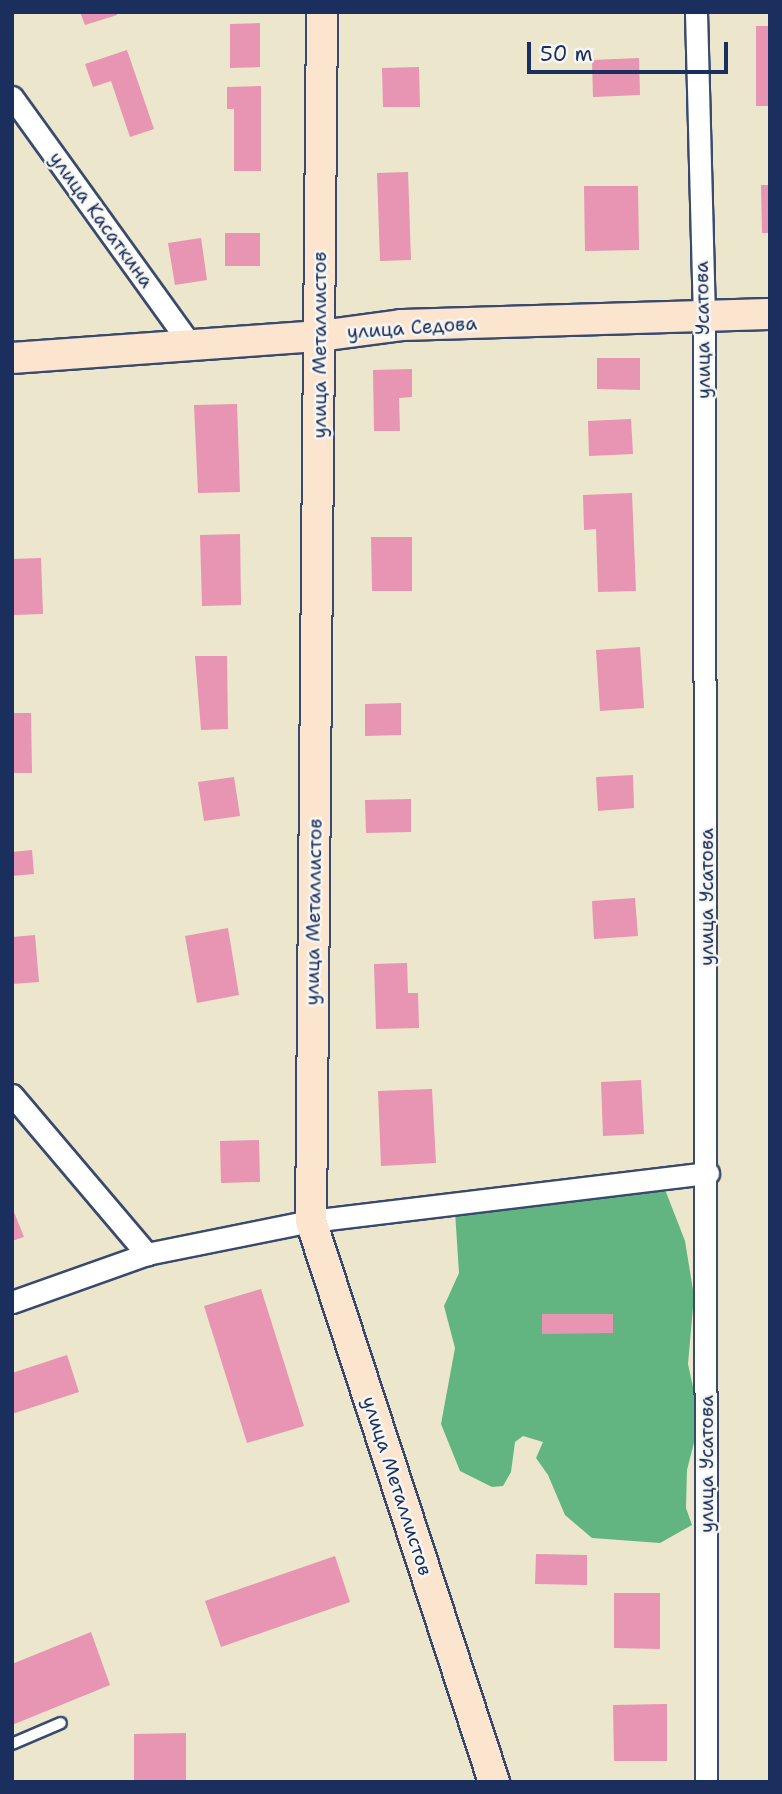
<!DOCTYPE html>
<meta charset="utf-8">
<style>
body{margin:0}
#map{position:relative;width:782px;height:1794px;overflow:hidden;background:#ebe6cc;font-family:"Shantell Sans",sans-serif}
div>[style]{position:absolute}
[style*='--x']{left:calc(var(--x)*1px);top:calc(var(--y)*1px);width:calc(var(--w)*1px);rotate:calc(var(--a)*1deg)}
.forest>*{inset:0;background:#62b581}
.building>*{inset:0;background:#e894b3}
.roads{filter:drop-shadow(2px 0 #3a4a6e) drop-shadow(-2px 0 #3a4a6e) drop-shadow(0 2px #3a4a6e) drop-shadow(0 -2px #3a4a6e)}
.lane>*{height:10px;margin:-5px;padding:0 5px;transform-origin:5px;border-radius:5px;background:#fff}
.street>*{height:21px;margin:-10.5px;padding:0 10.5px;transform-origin:10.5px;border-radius:10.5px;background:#fff}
.secondary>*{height:30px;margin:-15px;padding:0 15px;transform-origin:15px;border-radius:15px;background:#fce5cf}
span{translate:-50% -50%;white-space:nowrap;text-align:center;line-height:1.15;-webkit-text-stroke:5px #f6f6f2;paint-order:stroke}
.street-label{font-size:19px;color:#1b2f5e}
.frame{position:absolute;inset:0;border:14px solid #1b2f5e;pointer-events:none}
.scale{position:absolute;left:527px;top:42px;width:201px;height:32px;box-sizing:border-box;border:4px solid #1b2f5e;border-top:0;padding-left:9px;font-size:21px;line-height:24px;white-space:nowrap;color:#1b2f5e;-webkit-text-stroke:5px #f6f6f2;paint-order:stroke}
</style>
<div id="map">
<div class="forest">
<i style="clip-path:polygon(615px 1182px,666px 1192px,685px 1241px,694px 1296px,688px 1364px,700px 1419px,687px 1470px,686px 1508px,692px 1525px,660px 1543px,592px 1538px,565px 1515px,548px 1475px,536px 1458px,543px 1442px,523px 1436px,515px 1442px,511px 1472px,503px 1486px,492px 1487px,460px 1471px,441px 1424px,455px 1348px,444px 1306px,459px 1273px,454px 1196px)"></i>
</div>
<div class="building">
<i style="clip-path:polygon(80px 12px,116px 12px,117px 15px,85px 25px)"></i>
<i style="clip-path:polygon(260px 23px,260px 67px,230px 68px,230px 24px)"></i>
<i style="clip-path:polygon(756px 26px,770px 26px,770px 106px,756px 106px)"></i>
<i style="clip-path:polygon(127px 50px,154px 129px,130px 137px,111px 81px,93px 87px,85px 64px)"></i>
<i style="clip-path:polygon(639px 58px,640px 95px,593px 97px,592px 60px)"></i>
<i style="clip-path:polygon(419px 67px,420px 107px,383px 107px,382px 68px)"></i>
<i style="clip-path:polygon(261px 86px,261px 171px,234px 171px,234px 109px,227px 109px,227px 87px)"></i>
<i style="clip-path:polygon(408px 172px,411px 260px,380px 261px,377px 173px)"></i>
<i style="clip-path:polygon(761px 185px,770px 185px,770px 233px,762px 233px)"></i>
<i style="clip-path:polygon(584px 186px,638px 186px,639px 250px,585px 251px)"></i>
<i style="clip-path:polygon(225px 233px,260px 233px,260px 266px,225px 266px)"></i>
<i style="clip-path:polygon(201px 238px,207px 280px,175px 285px,168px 243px)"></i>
<i style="clip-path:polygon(597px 358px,640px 358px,640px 390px,597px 389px)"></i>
<i style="clip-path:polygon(412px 369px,412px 397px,399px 398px,400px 431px,374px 431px,373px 370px)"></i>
<i style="clip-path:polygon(237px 404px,240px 492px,198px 493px,194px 405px)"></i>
<i style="clip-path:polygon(631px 419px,633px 454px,589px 456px,588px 421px)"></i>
<i style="clip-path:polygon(632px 493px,636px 591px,598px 592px,596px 529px,584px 530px,583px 495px)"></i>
<i style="clip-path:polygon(240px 534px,241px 605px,202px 606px,200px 535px)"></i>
<i style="clip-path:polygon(371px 537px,412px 537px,412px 591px,372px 591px)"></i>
<i style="clip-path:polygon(41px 558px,43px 614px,12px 615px,12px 559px)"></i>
<i style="clip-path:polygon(640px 647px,644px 708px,600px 711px,596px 650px)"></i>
<i style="clip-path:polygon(195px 656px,227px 656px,228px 729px,201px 730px)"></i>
<i style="clip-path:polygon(401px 703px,401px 735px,365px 736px,365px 704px)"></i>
<i style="clip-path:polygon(12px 713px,31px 713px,32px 773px,12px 773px)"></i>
<i style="clip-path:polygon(633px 775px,634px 808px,598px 811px,596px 777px)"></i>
<i style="clip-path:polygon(234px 777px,240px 816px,204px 821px,198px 782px)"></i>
<i style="clip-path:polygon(411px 799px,411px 832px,366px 833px,365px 800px)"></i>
<i style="clip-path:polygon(32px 850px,34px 874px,12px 876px,12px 852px)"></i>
<i style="clip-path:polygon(635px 898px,638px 936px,594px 939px,592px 901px)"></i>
<i style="clip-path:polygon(228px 928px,239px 995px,197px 1003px,185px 936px)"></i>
<i style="clip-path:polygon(35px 935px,39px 982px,12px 984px,12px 937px)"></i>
<i style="clip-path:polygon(407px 963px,408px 993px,418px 993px,419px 1028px,376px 1029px,374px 964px)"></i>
<i style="clip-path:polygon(641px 1080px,644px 1134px,603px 1136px,601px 1082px)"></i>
<i style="clip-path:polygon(432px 1089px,436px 1163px,381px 1166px,378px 1091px)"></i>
<i style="clip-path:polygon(259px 1140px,260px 1182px,221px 1183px,220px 1141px)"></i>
<i style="clip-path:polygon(12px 1207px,24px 1237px,12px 1241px)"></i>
<i style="clip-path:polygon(261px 1289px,304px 1426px,247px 1443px,204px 1306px)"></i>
<i style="clip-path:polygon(542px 1314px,613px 1314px,613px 1333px,542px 1334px)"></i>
<i style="clip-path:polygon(67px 1355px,79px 1392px,12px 1414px,12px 1373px)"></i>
<i style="clip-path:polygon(536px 1554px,587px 1555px,587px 1585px,535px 1584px)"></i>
<i style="clip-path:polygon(335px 1556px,350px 1602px,221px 1647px,205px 1601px)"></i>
<i style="clip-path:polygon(614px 1593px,660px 1593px,660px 1649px,614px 1648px)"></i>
<i style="clip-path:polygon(91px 1632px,110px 1685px,12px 1725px,12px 1664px)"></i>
<i style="clip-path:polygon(667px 1704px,667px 1761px,614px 1761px,613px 1705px)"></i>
<i style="clip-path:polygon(186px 1733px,186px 1782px,134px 1782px,134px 1734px)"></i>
</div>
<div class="roads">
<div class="lane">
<i style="--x:12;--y:1744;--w:53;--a:-23.2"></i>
</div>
<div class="street">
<i style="--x:696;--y:12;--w:303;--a:88.5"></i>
<i style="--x:704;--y:315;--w:1467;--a:89.92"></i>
<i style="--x:12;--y:97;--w:304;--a:54.2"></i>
<i style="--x:12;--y:1095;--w:209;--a:49.7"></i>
<i style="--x:12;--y:1302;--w:143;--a:-19.6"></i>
<i style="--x:147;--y:1254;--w:167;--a:-11.4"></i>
<i style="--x:311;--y:1221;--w:400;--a:-6.9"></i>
</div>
<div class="secondary">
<i style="--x:322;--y:12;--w:1209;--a:90.52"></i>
<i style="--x:311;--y:1221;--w:590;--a:71.93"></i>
<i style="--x:12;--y:358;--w:309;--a:-4.1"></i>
<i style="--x:320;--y:336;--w:82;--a:-7.7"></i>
<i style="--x:401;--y:325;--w:369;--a:-1.7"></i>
</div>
</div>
<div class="street-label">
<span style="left:101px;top:220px;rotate:54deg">улица Касаткина</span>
<span style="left:412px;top:328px;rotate:-4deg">улица Седова</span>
<span style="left:703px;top:330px;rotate:-91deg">улица Усатова</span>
<span style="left:320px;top:345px;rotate:-90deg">улица Металлистов</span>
<span style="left:707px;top:897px;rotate:-90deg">улица Усатова</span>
<span style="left:314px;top:912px;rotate:-89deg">улица Металлистов</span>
<span style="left:707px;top:1464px;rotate:-90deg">улица Усатова</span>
<span style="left:397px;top:1486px;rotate:72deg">улица Металлистов</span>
</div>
<div class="frame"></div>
<div class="scale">50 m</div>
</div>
